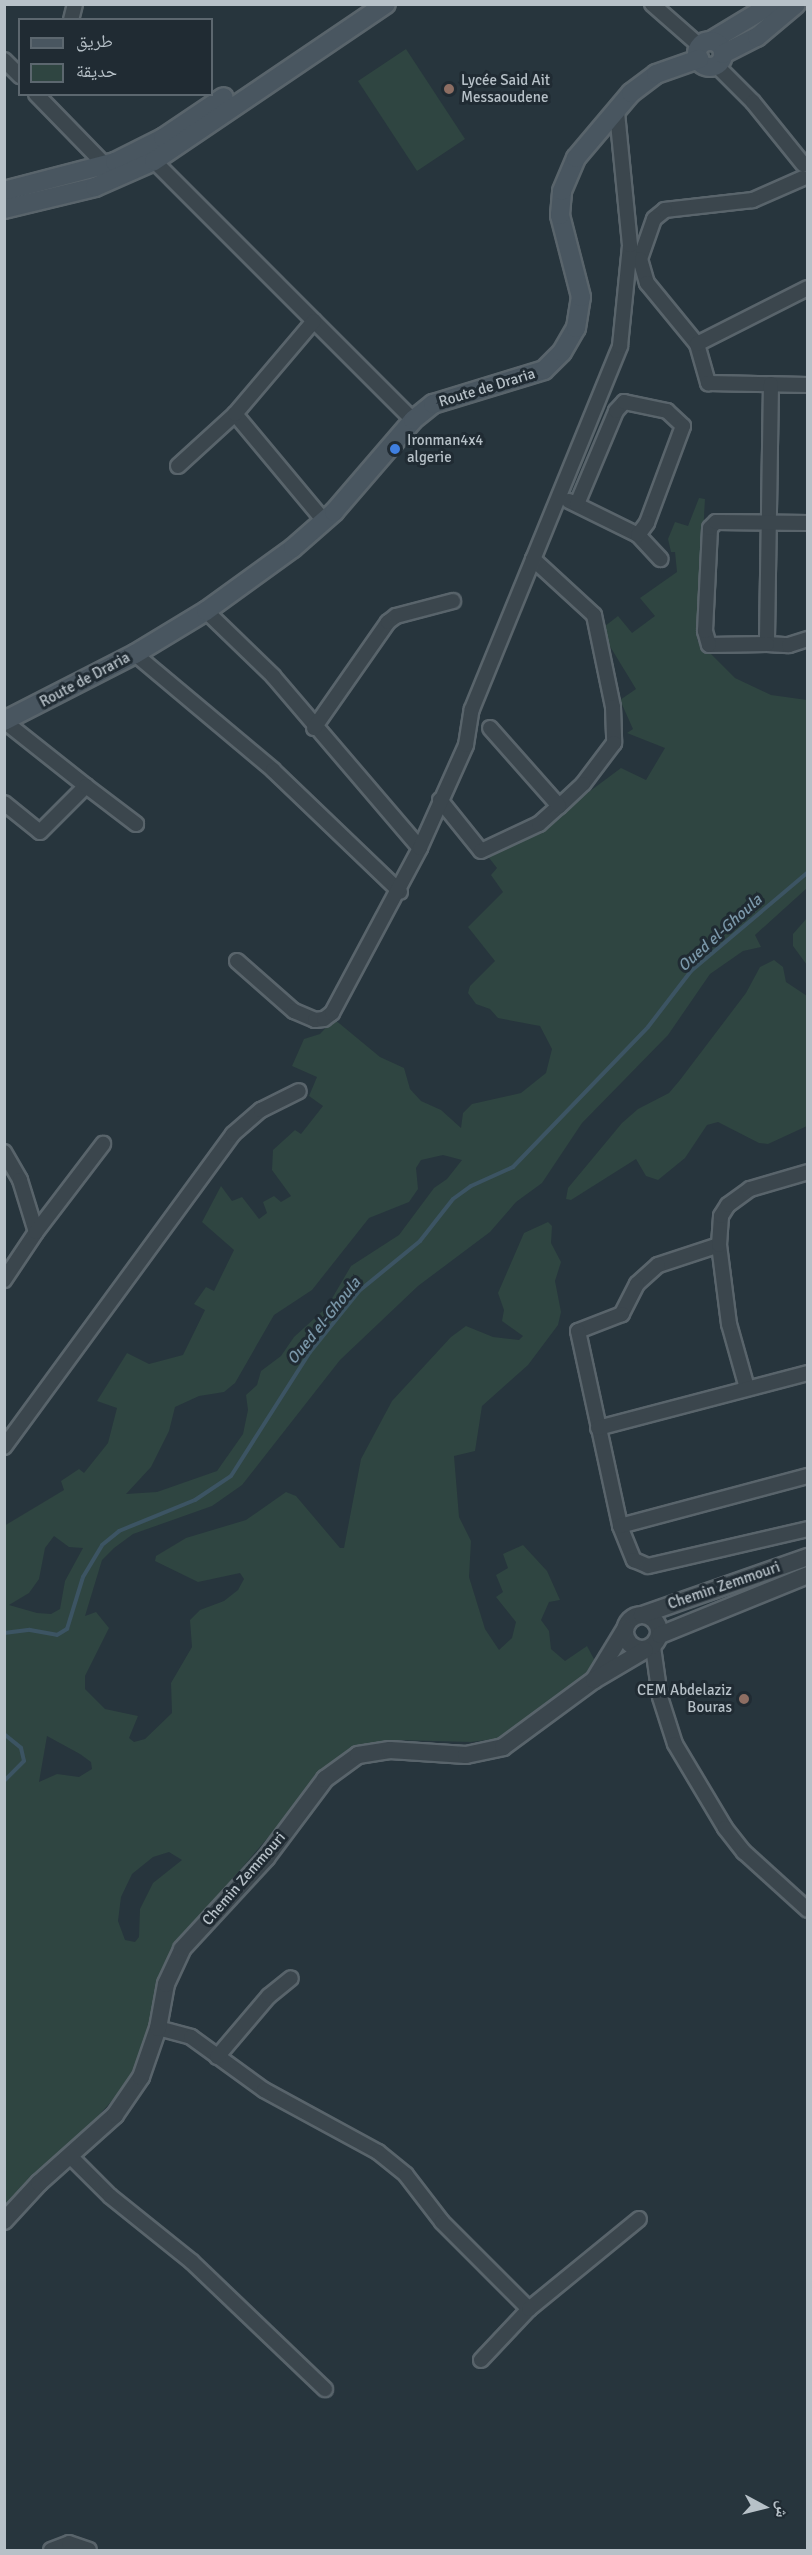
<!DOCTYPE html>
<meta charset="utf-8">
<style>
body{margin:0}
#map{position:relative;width:812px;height:2555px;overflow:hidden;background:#27353d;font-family:Signika,"Noto Naskh Arabic",sans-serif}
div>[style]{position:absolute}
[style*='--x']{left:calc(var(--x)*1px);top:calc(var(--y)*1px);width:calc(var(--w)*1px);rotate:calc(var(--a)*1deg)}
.green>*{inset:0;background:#2f4541}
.stream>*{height:4px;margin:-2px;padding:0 2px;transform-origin:2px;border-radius:2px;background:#3c5463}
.roads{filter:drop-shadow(2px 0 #59646b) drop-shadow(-2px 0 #59646b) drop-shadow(0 2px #59646b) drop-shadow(0 -2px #59646b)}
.minor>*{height:14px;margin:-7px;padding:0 7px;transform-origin:7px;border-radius:7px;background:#3b464d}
.tertiary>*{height:16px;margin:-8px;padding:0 8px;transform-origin:8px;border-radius:8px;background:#3b464d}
.tertiary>.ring{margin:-8px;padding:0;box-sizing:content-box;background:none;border:16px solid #3b464d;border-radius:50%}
.secondary>*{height:18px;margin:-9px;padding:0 9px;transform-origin:9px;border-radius:9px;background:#495660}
.secondary>.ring{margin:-9px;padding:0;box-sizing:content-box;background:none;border:18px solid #495660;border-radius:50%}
.dots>*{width:16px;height:16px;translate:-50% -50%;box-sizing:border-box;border:3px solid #202b33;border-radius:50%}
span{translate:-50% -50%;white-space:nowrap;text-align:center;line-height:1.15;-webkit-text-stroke:6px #202b33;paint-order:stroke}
.poi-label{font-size:15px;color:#b7c1c8}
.left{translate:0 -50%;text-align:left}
.right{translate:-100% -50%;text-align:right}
.street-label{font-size:15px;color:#b7c1c8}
.water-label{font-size:16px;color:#7a97a9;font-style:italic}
.frame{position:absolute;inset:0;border:6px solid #b7c1c8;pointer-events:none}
.legend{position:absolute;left:18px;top:18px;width:195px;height:78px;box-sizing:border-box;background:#202b33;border:2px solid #5c676f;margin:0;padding:8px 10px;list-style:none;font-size:18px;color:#b7c1c8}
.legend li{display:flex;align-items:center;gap:12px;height:30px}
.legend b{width:30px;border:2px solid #5c676f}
.north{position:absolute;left:734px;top:2477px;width:60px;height:60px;-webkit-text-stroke:4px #202b33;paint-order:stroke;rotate:97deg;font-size:16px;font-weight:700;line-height:24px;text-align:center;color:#b7c1c8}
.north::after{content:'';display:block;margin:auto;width:21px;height:27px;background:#b7c1c8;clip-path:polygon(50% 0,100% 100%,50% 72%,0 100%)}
</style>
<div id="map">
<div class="green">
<i style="clip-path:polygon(406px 49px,465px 139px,417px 171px,358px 81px)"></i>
<i style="clip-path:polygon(evenodd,699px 498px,705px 499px,697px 640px,735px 678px,771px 695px,807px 700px,807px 888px,755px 935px,761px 947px,743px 951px,710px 974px,668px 1035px,582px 1123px,542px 1183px,516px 1202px,490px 1232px,418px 1286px,340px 1360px,242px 1485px,212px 1506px,133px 1534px,114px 1548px,102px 1560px,85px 1616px,96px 1612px,109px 1628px,85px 1676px,85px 1689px,105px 1709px,138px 1716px,129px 1738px,134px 1742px,145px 1739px,172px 1713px,171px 1683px,192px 1647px,190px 1620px,200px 1610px,224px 1601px,238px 1590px,244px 1579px,240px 1573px,198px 1582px,155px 1561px,156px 1556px,186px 1538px,246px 1520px,286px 1492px,296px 1496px,340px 1548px,344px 1548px,361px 1459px,392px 1401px,451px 1337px,466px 1326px,493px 1337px,519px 1340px,523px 1336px,502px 1321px,504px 1310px,498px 1293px,524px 1233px,548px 1222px,552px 1226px,551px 1243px,561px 1262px,555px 1281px,561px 1312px,558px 1325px,528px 1365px,482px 1406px,475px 1451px,454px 1456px,459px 1517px,471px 1541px,469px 1577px,485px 1629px,499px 1650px,512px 1638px,516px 1622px,496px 1597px,503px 1592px,496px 1575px,508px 1568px,503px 1554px,523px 1545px,547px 1571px,560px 1600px,549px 1602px,541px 1620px,549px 1631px,551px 1649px,565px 1661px,587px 1646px,596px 1663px,552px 1704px,502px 1738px,471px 1742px,396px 1740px,366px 1744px,332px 1762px,195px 1923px,134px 2076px,65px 2153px,4px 2206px,4px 1526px,64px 1490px,61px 1481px,79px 1469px,84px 1473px,108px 1443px,117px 1408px,97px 1401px,127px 1353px,149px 1364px,183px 1355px,205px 1310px,194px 1304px,206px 1287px,214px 1291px,234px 1250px,202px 1222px,221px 1186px,232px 1201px,242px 1197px,259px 1219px,267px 1213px,263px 1202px,274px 1196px,281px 1202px,291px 1196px,272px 1170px,273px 1150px,295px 1130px,301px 1134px,323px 1106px,309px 1096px,317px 1077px,292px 1066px,304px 1039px,320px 1034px,334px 1019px,380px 1057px,404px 1068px,410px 1089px,421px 1101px,441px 1110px,461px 1128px,463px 1113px,472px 1104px,521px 1093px,546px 1073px,552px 1049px,540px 1026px,498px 1018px,490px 1009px,476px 1004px,468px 993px,470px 986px,495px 961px,468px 927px,503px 892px,491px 875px,497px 868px,486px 854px,558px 815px,621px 768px,646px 780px,665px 748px,627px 733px,633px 729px,620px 700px,636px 689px,600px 630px,618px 616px,632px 633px,655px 616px,640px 598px,677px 572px,675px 552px,671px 552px,668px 539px,675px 522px,688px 526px,699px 498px,443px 1155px,462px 1160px,447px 1179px,434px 1188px,399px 1235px,351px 1266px,327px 1307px,294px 1337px,281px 1356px,261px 1371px,257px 1385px,246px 1395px,248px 1410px,243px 1434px,217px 1471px,157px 1492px,126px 1494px,151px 1467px,169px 1431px,175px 1407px,199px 1396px,224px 1392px,235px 1383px,274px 1315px,312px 1290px,369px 1218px,409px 1202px,418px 1189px,416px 1168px,421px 1160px,443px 1155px,699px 498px,54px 1536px,69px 1547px,83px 1548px,65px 1581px,60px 1609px,51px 1614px,37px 1613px,9px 1605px,29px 1593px,39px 1579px,45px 1548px,54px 1536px,699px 498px,47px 1736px,80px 1754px,91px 1762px,92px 1769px,79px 1777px,57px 1774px,39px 1782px,47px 1736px,699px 498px,169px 1852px,182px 1860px,153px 1883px,140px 1909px,139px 1937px,135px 1942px,125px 1940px,118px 1921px,121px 1897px,132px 1874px,153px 1857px,169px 1852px)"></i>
<i style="clip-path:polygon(807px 918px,807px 965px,793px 946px,793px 934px)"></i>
<i style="clip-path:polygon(774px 960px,783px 967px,786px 982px,807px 996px,807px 1126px,768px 1144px,759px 1143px,718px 1122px,707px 1125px,685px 1158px,658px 1180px,646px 1176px,636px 1159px,571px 1200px,566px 1199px,568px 1188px,622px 1123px,638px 1109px,669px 1093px,680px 1080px,746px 993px,760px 967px)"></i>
</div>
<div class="stream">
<i style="--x:4;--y:1633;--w:26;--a:-7"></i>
<i style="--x:30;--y:1630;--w:27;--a:10"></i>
<i style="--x:57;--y:1635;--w:12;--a:-31"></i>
<i style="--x:67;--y:1629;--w:54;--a:-72.9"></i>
<i style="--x:83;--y:1577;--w:37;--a:-59"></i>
<i style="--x:102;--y:1545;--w:22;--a:-39"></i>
<i style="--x:119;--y:1531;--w:82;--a:-22.2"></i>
<i style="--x:195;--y:1500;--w:43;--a:-33.7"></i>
<i style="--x:231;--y:1476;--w:147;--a:-57.5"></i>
<i style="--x:310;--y:1352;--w:78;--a:-51.2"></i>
<i style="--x:359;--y:1291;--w:79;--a:-39.3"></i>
<i style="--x:420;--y:1241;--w:53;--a:-51.8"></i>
<i style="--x:453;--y:1199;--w:22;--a:-36"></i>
<i style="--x:471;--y:1186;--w:46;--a:-24.3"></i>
<i style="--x:513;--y:1167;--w:194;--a:-46"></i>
<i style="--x:648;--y:1027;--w:71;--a:-52.5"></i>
<i style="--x:691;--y:971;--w:153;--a:-40.2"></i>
<i style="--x:4;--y:1734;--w:22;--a:39"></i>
<i style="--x:21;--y:1748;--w:13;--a:77"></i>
<i style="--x:24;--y:1761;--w:28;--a:135"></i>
</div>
<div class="roads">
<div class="minor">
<i style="--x:652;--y:4;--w:64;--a:41.2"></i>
<i style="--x:71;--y:20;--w:16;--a:-76"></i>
<i style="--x:4;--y:60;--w:23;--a:45"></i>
<i style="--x:716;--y:65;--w:52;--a:45"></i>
<i style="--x:753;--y:102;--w:80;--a:51.1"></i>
<i style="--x:36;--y:94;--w:100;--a:45.8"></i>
<i style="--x:154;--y:161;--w:366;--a:45"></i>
<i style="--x:803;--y:178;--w:55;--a:156.3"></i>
<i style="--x:753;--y:200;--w:89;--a:173.5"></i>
<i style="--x:665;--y:210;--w:14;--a:141"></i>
<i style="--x:654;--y:219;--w:42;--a:109.3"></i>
<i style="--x:640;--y:259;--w:25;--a:74"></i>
<i style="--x:647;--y:283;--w:79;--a:50.7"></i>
<i style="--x:697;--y:344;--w:41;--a:74.2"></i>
<i style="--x:708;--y:383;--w:100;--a:1.1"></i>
<i style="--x:697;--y:344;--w:124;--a:-26.8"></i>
<i style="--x:771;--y:384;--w:260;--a:90.9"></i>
<i style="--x:767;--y:644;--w:22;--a:3"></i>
<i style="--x:789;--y:645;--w:20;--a:-18"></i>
<i style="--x:235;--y:414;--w:139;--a:50.2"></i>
<i style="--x:178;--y:466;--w:77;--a:-42.4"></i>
<i style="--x:235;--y:414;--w:122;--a:-49.7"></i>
<i style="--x:569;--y:501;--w:77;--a:26.2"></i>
<i style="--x:638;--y:535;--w:33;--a:47"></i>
<i style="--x:577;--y:504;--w:101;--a:-67.2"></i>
<i style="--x:616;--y:411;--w:12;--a:-48"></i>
<i style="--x:624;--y:402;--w:44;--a:11.8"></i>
<i style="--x:667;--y:411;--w:22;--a:43"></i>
<i style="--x:683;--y:426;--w:103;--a:110.4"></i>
<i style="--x:647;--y:523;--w:15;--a:127"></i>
<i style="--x:533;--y:559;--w:83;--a:42.6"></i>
<i style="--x:594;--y:615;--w:94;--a:78.3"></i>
<i style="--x:613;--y:707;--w:36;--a:88"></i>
<i style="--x:614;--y:743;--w:51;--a:127.1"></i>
<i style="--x:583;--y:784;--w:33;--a:137"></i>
<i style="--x:206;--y:611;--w:93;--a:44.1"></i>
<i style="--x:273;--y:676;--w:226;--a:49.5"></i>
<i style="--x:767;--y:644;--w:58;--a:179"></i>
<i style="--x:709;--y:645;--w:15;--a:-106"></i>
<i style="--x:705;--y:631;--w:103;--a:-87.2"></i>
<i style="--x:710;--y:528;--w:8;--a:-45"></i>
<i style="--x:716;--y:522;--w:92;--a:0.6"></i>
<i style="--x:135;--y:654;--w:180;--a:40"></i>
<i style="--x:273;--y:770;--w:176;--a:43.8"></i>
<i style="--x:4;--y:721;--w:105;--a:38.4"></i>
<i style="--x:314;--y:728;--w:129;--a:-55.1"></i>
<i style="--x:388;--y:622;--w:10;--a:-37"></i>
<i style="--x:396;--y:616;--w:59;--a:-14.7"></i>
<i style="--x:440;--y:800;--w:65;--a:51.2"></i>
<i style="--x:481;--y:851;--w:64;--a:-25"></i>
<i style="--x:539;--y:824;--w:27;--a:-42"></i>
<i style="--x:559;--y:806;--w:104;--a:-131.5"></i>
<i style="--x:4;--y:803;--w:46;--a:38.9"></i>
<i style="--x:40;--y:832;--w:65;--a:-45"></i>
<i style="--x:86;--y:786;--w:63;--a:37.2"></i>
<i style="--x:237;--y:961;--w:76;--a:41.3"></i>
<i style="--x:294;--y:1011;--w:23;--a:23"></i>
<i style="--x:315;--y:1020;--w:9;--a:-6"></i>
<i style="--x:324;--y:1019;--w:10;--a:-37"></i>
<i style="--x:332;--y:1013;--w:187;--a:-61.9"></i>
<i style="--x:420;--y:848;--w:113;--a:-65.9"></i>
<i style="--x:466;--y:745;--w:36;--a:-81"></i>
<i style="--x:472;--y:709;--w:392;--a:-67.8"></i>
<i style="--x:620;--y:346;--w:101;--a:-84.3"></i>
<i style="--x:630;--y:245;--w:133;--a:-95.6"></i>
<i style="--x:4;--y:1152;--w:32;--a:60"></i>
<i style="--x:20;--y:1180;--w:54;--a:72.9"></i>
<i style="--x:36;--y:1232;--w:58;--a:123.7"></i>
<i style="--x:36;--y:1232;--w:111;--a:-52.7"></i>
<i style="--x:719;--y:1245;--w:64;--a:161.8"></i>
<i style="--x:658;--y:1265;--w:28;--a:138"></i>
<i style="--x:637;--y:1284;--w:34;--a:117"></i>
<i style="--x:622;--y:1314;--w:47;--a:158.9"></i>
<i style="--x:578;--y:1331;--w:199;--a:77.8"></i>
<i style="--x:620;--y:1526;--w:37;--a:68"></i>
<i style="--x:634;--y:1560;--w:15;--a:23"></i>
<i style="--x:648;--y:1566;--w:164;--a:-13"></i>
<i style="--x:747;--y:1388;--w:66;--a:-105.7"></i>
<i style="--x:729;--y:1324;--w:80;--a:-97.2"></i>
<i style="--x:719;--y:1245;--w:29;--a:-86"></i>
<i style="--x:721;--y:1216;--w:13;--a:-58"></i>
<i style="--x:728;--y:1205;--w:27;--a:-36"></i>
<i style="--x:750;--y:1189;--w:60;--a:-16.3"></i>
<i style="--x:598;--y:1428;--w:217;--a:-14.7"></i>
<i style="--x:4;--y:1447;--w:388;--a:-53.8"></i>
<i style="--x:233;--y:1134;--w:37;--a:-41"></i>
<i style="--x:261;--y:1110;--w:42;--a:-26.6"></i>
<i style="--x:620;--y:1526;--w:195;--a:-14.9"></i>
<i style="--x:653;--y:1647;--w:50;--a:82"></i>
<i style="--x:660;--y:1697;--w:49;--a:72.3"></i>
<i style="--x:675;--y:1744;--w:98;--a:59.2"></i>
<i style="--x:725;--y:1828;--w:31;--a:52"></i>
<i style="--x:744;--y:1852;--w:86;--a:42.2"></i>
<i style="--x:158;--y:2028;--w:34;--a:15"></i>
<i style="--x:191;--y:2037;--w:90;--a:36"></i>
<i style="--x:264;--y:2090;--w:130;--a:28.5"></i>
<i style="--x:378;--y:2152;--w:36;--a:39"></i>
<i style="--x:406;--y:2175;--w:59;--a:52.5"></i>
<i style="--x:442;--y:2222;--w:123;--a:45"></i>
<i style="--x:217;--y:2057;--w:80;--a:-49.6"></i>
<i style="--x:269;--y:1996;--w:28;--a:-39"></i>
<i style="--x:71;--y:2157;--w:55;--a:45"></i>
<i style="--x:110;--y:2196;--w:105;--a:38.8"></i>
<i style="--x:192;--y:2262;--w:184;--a:43.7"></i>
<i style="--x:481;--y:2360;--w:70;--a:-46.7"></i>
<i style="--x:529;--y:2309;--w:142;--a:-39.3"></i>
<i style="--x:51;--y:2550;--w:19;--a:-21"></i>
<i style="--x:69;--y:2543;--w:21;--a:19"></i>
</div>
<div class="tertiary">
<i class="ring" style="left:625px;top:1615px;width:18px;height:18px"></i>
<i style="--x:642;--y:1615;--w:176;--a:-19.3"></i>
<i style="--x:660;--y:1635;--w:160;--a:-22.1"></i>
<i style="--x:594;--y:1680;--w:60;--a:-58.7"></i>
<i style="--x:4;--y:2221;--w:52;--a:-47.4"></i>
<i style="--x:39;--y:2183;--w:102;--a:-41.8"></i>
<i style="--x:115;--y:2115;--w:46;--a:-55.6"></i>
<i style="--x:141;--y:2077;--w:52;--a:-70.9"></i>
<i style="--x:158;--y:2028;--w:45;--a:-79.7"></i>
<i style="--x:166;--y:1984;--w:38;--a:-65"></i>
<i style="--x:182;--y:1949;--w:124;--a:-47.3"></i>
<i style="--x:266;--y:1858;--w:99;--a:-53.2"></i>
<i style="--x:325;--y:1779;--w:41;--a:-36"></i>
<i style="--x:358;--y:1755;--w:32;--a:-9"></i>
<i style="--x:390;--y:1750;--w:76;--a:3.8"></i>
<i style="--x:466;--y:1755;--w:38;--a:-12"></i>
<i style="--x:503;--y:1747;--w:113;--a:-36.4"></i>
<i style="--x:594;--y:1680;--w:59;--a:-30.5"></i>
</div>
<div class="secondary">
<i style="--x:711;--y:41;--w:71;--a:-31.2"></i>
<i class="ring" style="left:697px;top:41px;width:8px;height:8px"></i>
<i style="--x:723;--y:54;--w:38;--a:-27"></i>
<i style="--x:757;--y:37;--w:51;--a:-40.2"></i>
<i style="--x:4;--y:191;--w:115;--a:-14.6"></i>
<i style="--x:115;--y:162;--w:54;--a:-26.6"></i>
<i style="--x:163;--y:138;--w:73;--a:-33.9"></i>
<i style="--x:4;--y:209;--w:94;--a:-13.6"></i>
<i style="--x:95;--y:187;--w:64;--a:-23.8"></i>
<i style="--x:154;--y:161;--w:280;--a:-34.1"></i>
<i style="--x:4;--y:721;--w:147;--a:-27.1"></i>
<i style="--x:135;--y:654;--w:83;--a:-31.2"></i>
<i style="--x:206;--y:611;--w:107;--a:-35.9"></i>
<i style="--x:293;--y:548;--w:55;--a:-41.3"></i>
<i style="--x:334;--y:512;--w:121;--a:-49.3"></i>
<i style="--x:413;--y:420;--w:26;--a:-39"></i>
<i style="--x:433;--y:404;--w:116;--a:-17"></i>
<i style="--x:544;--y:370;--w:25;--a:-45"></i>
<i style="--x:562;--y:352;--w:28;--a:-60"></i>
<i style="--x:576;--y:328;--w:31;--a:-81"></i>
<i style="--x:581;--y:297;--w:85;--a:-104.4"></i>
<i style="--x:560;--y:215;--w:24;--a:-85"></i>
<i style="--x:562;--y:191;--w:36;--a:-67"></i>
<i style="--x:576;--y:158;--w:85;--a:-49.8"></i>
<i style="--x:631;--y:93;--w:31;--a:-37"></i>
<i style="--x:656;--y:74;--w:46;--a:-19.2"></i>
</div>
</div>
<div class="dots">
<i style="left:449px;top:89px;background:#8d6e63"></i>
<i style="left:395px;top:449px;background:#3f7fe0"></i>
<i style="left:744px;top:1699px;background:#8d6e63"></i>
</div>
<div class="poi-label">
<span class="left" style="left:461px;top:89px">Lycée Said Ait<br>Messaoudene</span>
<span class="left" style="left:407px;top:449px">Ironman4x4<br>algerie</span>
<span class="right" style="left:732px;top:1699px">CEM Abdelaziz<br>Bouras</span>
</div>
<div class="street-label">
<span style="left:487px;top:388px;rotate:-17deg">Route de Draria</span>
<span style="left:85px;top:680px;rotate:-28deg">Route de Draria</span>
<span style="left:724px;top:1586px;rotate:-19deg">Chemin Zemmouri</span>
<span style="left:244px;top:1879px;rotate:-49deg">Chemin Zemmouri</span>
</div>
<div class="water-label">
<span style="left:720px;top:933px;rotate:-42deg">Oued el-Ghoula</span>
<span style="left:324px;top:1321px;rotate:-51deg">Oued el-Ghoula</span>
</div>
<div class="frame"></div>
<ul class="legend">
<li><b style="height:8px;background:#495660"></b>طريق</li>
<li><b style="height:16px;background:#2f4541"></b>حديقة</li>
</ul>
<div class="north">ش</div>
</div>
